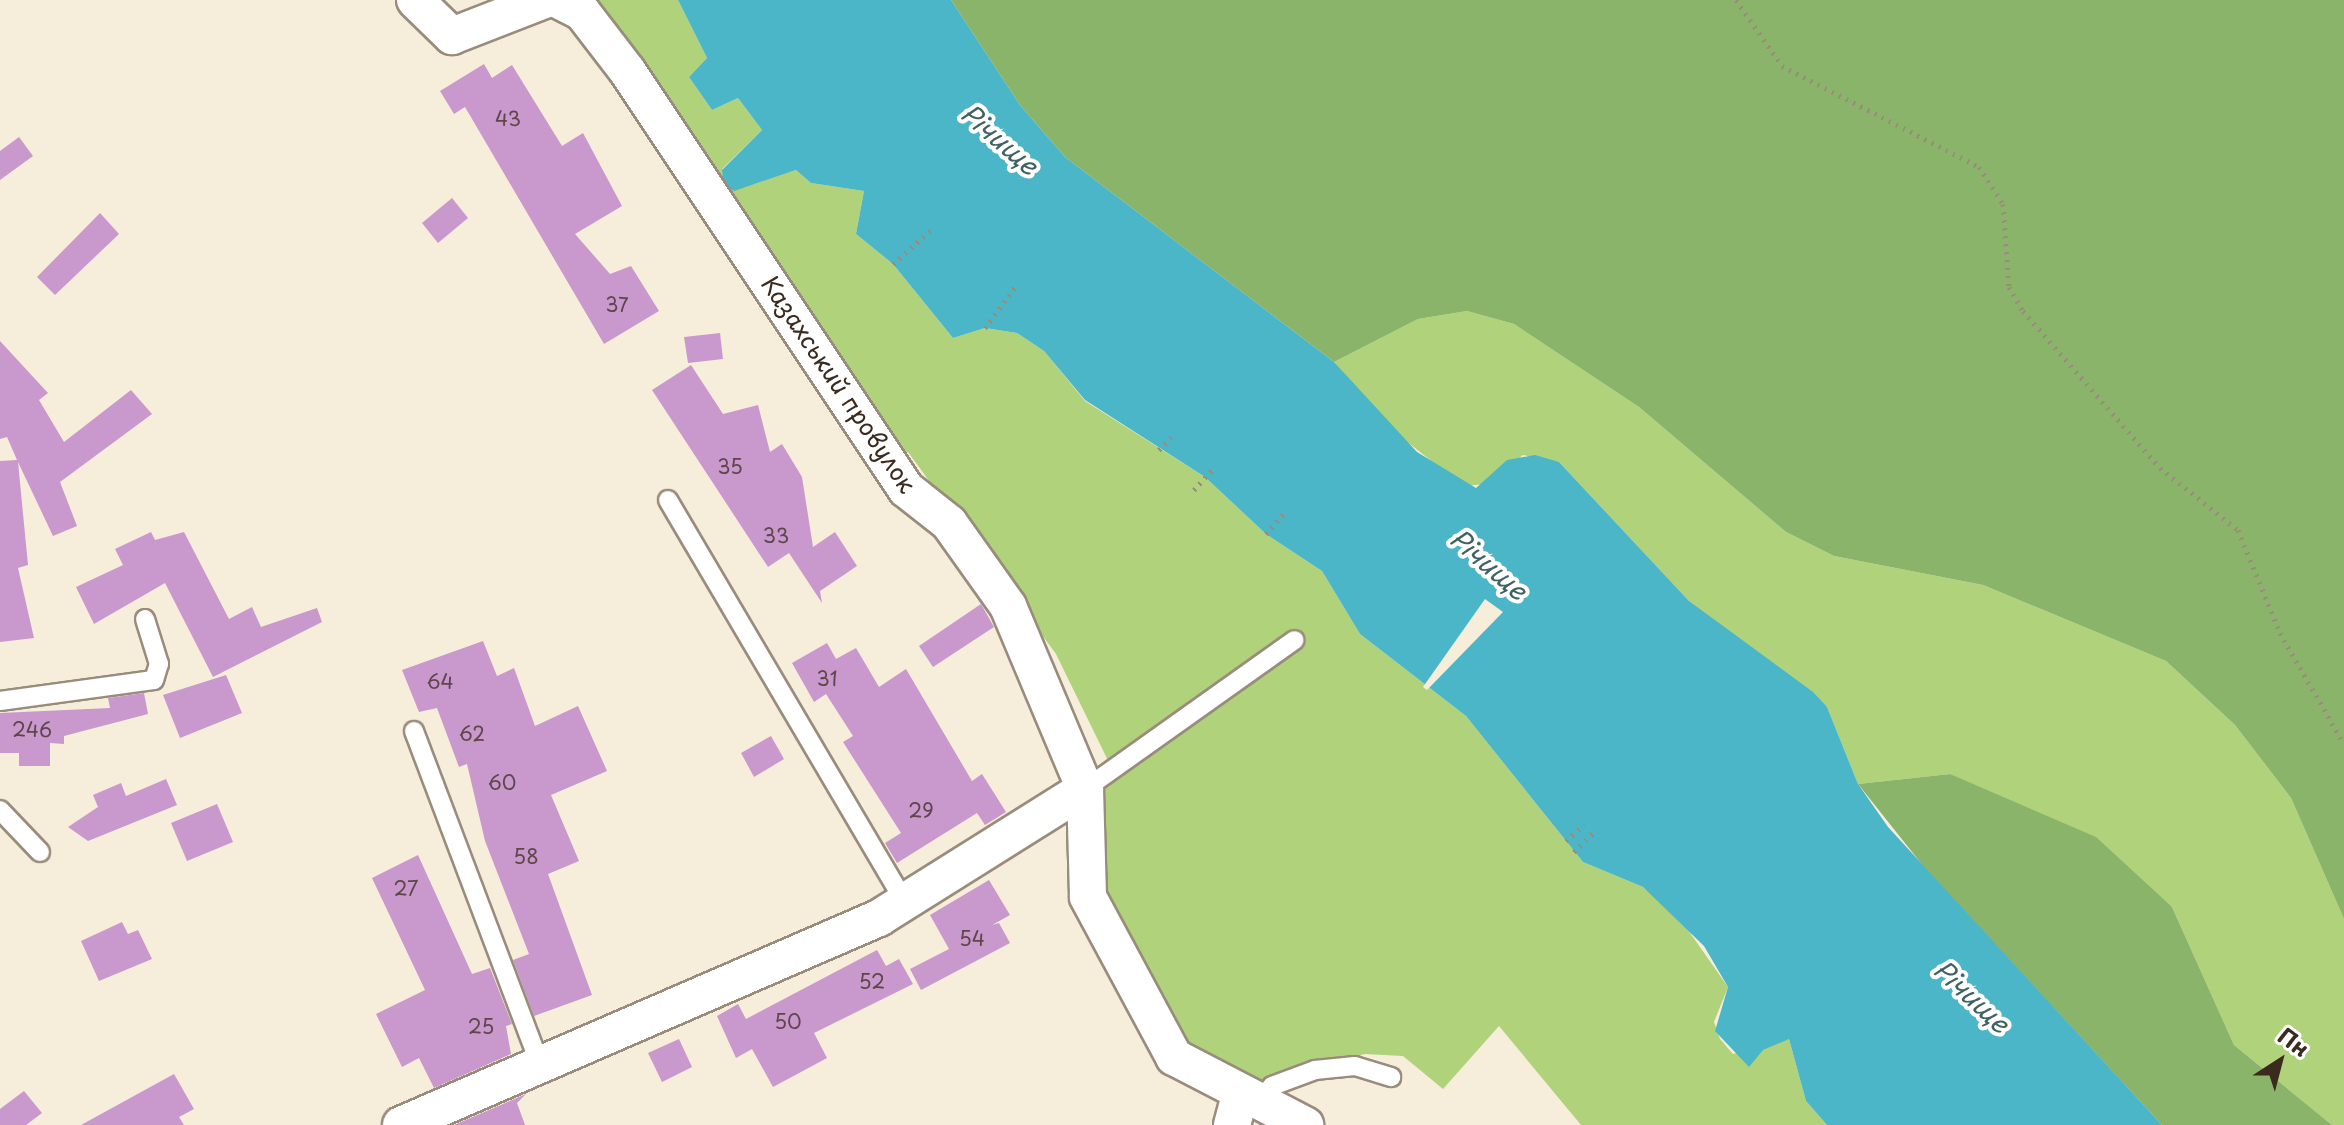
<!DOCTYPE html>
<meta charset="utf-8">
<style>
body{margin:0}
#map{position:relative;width:2344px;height:1125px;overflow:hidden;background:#f7eddb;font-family:"Playpen Sans",sans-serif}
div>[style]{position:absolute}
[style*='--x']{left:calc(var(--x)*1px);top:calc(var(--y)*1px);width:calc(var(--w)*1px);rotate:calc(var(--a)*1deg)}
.green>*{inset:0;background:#afd27b}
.forest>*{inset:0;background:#8bb46b}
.water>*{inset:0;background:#4ab6c7}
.pier>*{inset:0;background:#f7eddb}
.building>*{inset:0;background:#c998cd}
.path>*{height:5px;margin-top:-2.5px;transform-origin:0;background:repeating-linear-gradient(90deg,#998c7c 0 2px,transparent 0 8px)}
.roads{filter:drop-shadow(2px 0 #998c7c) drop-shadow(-2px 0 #998c7c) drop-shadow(0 2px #998c7c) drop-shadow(0 -2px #998c7c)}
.lane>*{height:18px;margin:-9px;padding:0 9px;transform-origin:9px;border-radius:9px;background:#fff}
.street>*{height:36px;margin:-18px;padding:0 18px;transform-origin:18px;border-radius:18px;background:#fff}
span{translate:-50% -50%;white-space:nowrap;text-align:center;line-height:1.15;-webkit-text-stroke:8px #fff;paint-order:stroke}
.number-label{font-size:20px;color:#5e464a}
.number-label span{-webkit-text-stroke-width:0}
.street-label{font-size:24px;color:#3b2a1e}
.water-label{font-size:26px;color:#416262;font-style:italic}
.north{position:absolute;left:2240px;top:1021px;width:80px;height:80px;-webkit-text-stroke:6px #fff;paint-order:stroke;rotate:36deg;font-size:22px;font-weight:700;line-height:32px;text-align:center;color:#3b2a1e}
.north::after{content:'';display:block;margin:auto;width:28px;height:36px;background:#3b2a1e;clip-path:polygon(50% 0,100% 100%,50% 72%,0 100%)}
</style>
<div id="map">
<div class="green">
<i style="clip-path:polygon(541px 0,678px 0,707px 58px,689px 77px,712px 110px,738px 98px,762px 130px,722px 169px,754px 184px,796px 170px,811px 183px,864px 191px,856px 234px,893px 264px,953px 338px,985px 328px,1017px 333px,1044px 351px,1085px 401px,1205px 477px,1266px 534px,1322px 571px,1360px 634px,1466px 716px,1583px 862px,1643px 887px,1681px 920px,1728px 987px,1714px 1022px,1720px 1039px,1733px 1054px,1789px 1039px,1806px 1101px,1827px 1125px,1581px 1125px,1499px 1026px,1443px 1089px,1403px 1056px,1365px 1054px,1250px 1084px,1183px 1049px,1101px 900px,1093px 792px,1117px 779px,1056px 654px,908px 452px,880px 476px,577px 22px)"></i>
<i style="clip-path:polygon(1467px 311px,1514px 324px,1639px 407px,1786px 532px,1834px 556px,1983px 585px,2166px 661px,2235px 725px,2291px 798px,2344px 919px,2344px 1125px,2332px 1125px,2234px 1045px,2172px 907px,1950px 774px,1858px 784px,1827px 707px,1689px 601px,1559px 462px,1523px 455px,1486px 484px,1463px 486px,1396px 433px,1334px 362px,1418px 319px)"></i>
</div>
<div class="forest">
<i style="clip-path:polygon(951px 0,2344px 0,2344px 919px,2291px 798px,2235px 725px,2166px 661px,1983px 585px,1834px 556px,1786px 532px,1639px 407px,1514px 324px,1467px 311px,1418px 319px,1334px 362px,1065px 157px,1020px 105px)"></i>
<i style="clip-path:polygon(1950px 774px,2096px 837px,2172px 907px,2234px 1045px,2332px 1125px,2162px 1125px,1924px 867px,1858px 784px)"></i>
</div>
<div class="water">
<i style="clip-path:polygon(678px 0,951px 0,1020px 105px,1065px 157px,1334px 362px,1417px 452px,1476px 488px,1507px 460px,1535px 455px,1559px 462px,1689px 601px,1813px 692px,1827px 707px,1858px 784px,1888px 827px,2162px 1125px,1827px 1125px,1806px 1101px,1789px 1039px,1763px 1050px,1749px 1067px,1715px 1031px,1728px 987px,1704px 946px,1643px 887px,1583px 862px,1466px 716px,1360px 634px,1322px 571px,1266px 534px,1205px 477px,1085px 400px,1044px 351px,1017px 333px,985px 328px,953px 338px,893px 264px,856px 234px,864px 191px,811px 183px,796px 170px,734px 191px,724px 185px,722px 170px,762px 130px,738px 98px,712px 110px,689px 77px,707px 58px)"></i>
</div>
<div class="pier">
<i style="clip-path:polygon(1485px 599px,1503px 612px,1427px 690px,1423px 687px)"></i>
</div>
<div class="building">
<i style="clip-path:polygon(484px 64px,492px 78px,512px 65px,562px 146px,583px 133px,622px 206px,575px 234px,610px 274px,631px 266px,659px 311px,604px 344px,465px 107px,454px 114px,440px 91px)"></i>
<i style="clip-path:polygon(19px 137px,33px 156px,0 180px,0 151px)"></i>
<i style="clip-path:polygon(452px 198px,468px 218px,438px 243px,422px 223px)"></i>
<i style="clip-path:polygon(100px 213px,119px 234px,55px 295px,37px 277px)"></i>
<i style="clip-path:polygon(720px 333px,723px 359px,688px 363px,684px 337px)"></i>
<i style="clip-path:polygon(0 341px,48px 393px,39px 400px,64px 442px,131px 390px,152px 414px,60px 482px,77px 526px,53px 536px,18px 462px,28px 565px,18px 568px,34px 638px,0 642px,0 461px,17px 460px,7px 437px,0 439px)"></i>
<i style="clip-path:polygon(691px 365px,723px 414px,758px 405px,770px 452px,782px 444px,802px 477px,813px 547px,835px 532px,857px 566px,820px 591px,822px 603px,789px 553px,768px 567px,652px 390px)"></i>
<i style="clip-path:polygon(151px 532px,155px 540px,184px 532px,229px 619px,252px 607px,261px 627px,317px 608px,322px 622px,213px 677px,165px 583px,94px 624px,76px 587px,123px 565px,115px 549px)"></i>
<i style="clip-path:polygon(981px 604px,994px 627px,933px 667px,919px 646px)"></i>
<i style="clip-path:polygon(483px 641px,497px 676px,514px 668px,535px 726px,578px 706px,607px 771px,551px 795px,579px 861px,548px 874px,592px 995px,534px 1016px,513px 960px,529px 954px,485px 841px,467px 764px,459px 767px,437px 708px,419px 712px,402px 670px)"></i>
<i style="clip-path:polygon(827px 643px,836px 659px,856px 648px,879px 687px,906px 669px,972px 781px,982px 774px,1006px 812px,985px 825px,977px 813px,897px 863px,885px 843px,901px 833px,843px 742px,853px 736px,826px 694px,814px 702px,792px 663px)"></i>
<i style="clip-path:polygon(226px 675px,242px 713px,180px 738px,163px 695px)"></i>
<i style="clip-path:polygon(144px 693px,148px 714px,64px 736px,64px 744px,50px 743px,50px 766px,19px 766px,19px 753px,0 753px,0 713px,110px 708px,108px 698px)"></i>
<i style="clip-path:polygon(771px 736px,784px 759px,754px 777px,741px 753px)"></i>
<i style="clip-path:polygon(166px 779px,177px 805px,88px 841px,68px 827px,98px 807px,93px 795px,121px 783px,126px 796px)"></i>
<i style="clip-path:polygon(217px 804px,233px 842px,187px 861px,171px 823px)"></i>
<i style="clip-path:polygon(418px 855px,472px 974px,490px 968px,512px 1024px,506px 1026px,511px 1054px,434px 1088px,419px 1058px,402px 1067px,376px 1014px,425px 990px,372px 878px)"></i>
<i style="clip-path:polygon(989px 880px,1010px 915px,992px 925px,999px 923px,1010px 943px,921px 990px,910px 969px,949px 949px,930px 915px)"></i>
<i style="clip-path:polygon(122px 922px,128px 934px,138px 930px,152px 959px,99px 981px,81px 941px)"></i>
<i style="clip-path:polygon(877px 950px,886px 966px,899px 959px,913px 984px,814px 1033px,827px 1058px,773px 1087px,752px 1049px,736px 1058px,717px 1016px,738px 1004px,746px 1019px)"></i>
<i style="clip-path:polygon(679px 1039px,692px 1067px,662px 1082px,648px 1053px)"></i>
<i style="clip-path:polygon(174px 1074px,194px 1109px,179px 1117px,184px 1125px,81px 1125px)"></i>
<i style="clip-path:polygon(24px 1091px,42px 1113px,26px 1125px,0 1125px,0 1109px)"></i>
<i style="clip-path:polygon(526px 1094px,517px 1103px,525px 1125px,454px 1125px)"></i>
</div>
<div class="path">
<i style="--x:1736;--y:0;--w:80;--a:55.1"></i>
<i style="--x:1782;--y:66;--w:221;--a:27.1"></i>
<i style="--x:1979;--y:167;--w:44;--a:57"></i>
<i style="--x:2003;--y:204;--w:83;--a:85.9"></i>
<i style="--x:2009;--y:287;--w:28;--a:60"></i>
<i style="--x:2023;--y:311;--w:208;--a:48.9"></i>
<i style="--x:2160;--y:468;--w:100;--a:38.5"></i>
<i style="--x:2238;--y:530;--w:111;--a:67.8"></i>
<i style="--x:2280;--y:633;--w:128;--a:60"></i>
<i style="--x:893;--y:264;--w:50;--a:-41.7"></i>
<i style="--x:985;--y:328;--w:51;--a:-53.8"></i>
<i style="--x:1159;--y:450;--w:18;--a:-47"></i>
<i style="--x:1194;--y:490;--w:27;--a:-48"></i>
<i style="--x:1266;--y:534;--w:32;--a:-49"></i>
<i style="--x:1566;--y:841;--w:25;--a:-42"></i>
<i style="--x:1574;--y:852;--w:27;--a:-45"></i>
</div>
<div class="roads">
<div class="lane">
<i style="--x:668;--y:500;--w:461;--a:59.5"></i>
<i style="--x:0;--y:701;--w:155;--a:-7.8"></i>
<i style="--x:154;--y:680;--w:17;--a:-73"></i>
<i style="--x:159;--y:664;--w:47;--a:-107.3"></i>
<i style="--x:414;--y:731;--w:352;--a:69.3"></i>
<i style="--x:1085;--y:789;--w:257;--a:-35.4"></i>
<i style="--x:0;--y:810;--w:58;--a:46.4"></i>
<i style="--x:1262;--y:1099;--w:16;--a:-52"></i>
<i style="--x:1272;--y:1086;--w:46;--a:-20.4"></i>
<i style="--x:1315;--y:1070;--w:40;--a:-5.7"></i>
<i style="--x:1355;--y:1066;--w:38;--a:17"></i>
</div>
<div class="street">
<i style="--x:415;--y:0;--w:52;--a:44.2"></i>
<i style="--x:452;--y:36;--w:100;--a:-21.2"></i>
<i style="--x:558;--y:0;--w:27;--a:27"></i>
<i style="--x:582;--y:12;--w:76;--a:52.5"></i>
<i style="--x:628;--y:72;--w:501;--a:56.31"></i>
<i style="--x:906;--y:489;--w:55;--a:38.3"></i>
<i style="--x:949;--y:523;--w:102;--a:54.6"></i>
<i style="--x:1008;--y:606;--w:199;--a:67.2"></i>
<i style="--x:1085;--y:789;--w:108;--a:88.4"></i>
<i style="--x:1088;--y:897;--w:182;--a:61.7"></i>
<i style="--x:1174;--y:1057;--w:148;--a:27.4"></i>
<i style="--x:401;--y:1125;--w:521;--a:-23.42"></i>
<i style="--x:879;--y:918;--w:243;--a:-32.1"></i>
<i style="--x:1232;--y:1125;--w:34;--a:-75"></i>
</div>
</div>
<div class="number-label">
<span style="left:508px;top:118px">43</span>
<span style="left:617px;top:304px">37</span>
<span style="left:730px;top:466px">35</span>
<span style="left:776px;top:535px">33</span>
<span style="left:827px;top:678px">31</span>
<span style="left:440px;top:681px">64</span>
<span style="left:32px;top:729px">246</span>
<span style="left:472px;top:733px">62</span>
<span style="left:502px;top:782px">60</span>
<span style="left:921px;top:810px">29</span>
<span style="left:526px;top:856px">58</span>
<span style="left:406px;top:888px">27</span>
<span style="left:972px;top:938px">54</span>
<span style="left:872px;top:981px">52</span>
<span style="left:788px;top:1021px">50</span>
<span style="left:481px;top:1026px">25</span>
</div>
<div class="street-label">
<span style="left:839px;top:384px;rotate:56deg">Казахський провулок</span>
</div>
<div class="water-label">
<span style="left:1000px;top:139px;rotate:41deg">Річище</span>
<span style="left:1489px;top:564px;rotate:41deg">Річище</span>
<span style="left:1972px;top:996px;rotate:43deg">Річище</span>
</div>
<div class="north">Пн</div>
</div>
